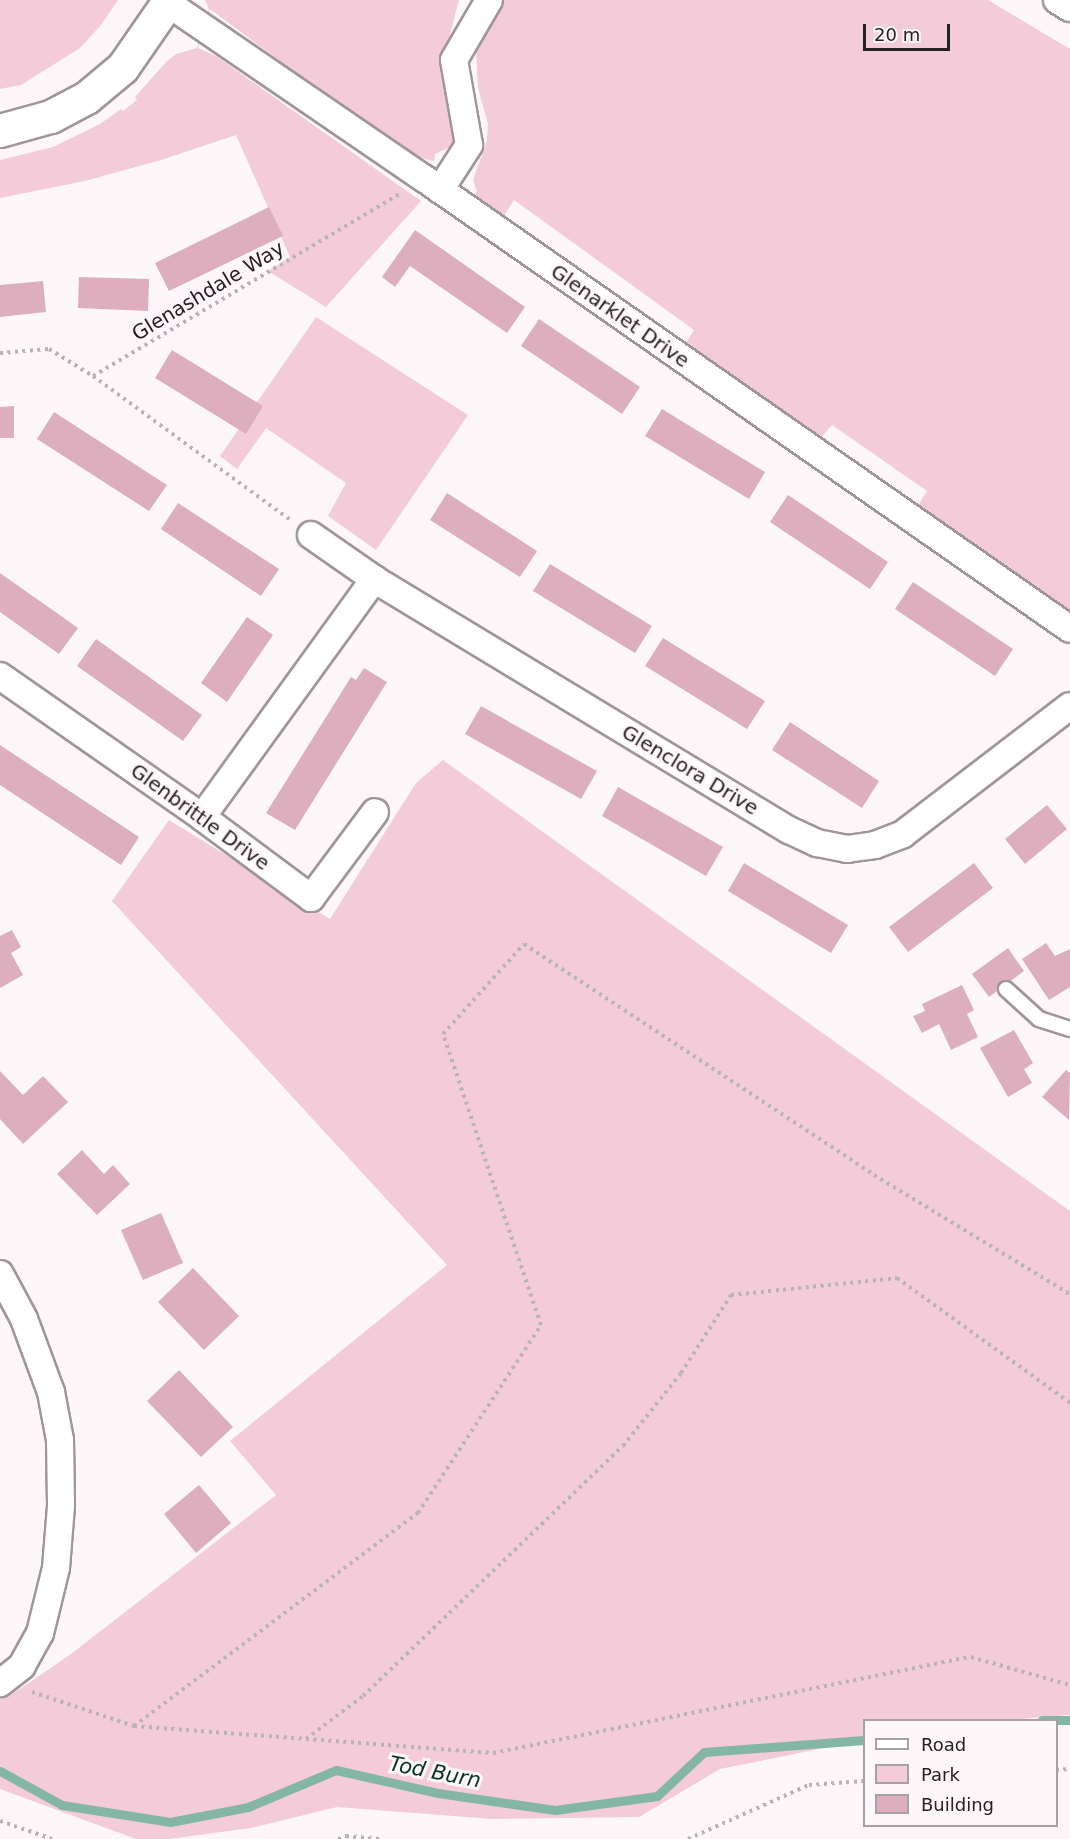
<!DOCTYPE html>
<style>
body{margin:0}
#map{position:relative;width:1070px;height:1839px;overflow:hidden;background:#fef7f9;font-family:"DejaVu Sans",sans-serif}
div>[style]{position:absolute}
[style*='--x']{left:calc(var(--x)*1px);top:calc(var(--y)*1px);width:calc(var(--w)*1px);rotate:calc(var(--a)*1deg)}
.green>*{inset:0;background:#f4cbd8}
.stream>*{height:9px;margin:-4.5px;padding:0 4.5px;transform-origin:4.5px;border-radius:4.5px;background:#84b6a6}
.building>*{inset:0;background:#ddafbe}
.path>*{height:4px;margin-top:-2px;transform-origin:0;background:repeating-linear-gradient(90deg,#b9b3b4 0 3px,transparent 0 7.5px)}
.roads{filter:drop-shadow(2px 0 #a09699) drop-shadow(-2px 0 #a09699) drop-shadow(0 2px #a09699) drop-shadow(0 -2px #a09699)}
.service>*{height:14px;margin:-7px;padding:0 7px;transform-origin:7px;border-radius:7px;background:#fff}
.minor>*{height:26px;margin:-13px;padding:0 13px;transform-origin:13px;border-radius:13px;background:#fff}
.tertiary>*{height:32px;margin:-16px;padding:0 16px;transform-origin:16px;border-radius:16px;background:#fff}
span{translate:-50% -50%;white-space:nowrap;text-align:center;line-height:1.15;-webkit-text-stroke:6px #fef7f9;paint-order:stroke}
.street-label{font-size:20px;color:#252122}
.water-label{font-size:21px;color:#043328;font-style:italic}
.legend{position:absolute;left:863px;top:1719px;width:195px;height:108px;box-sizing:border-box;background:#fef7f9;border:2px solid #a7a1a3;margin:0;padding:8px 10px;list-style:none;font-size:18px;color:#252122}
.legend li{display:flex;align-items:center;gap:12px;height:30px}
.legend b{width:30px;border:2px solid #a7a1a3}
.scale{position:absolute;left:863px;top:24px;width:87px;height:27px;box-sizing:border-box;border:3px solid #252122;border-top:0;padding-left:8px;font-size:18px;line-height:21px;white-space:nowrap;color:#252122;-webkit-text-stroke:4px #fef7f9;paint-order:stroke}
</style>
<div id="map">
<div class="green">
<i style="clip-path:polygon(0 0,118px 0,101px 25px,80px 48px,21px 85px,0 89px)"></i>
<i style="clip-path:polygon(205px 0,459px 0,449px 38px,445px 83px,456px 131px,481px 159px,487px 140px,488px 124px,478px 88px,476px 52px,479px 39px,502px 0,988px 0,1070px 49px,1070px 617px,915px 510px,927px 491px,832px 425px,818px 441px,684px 346px,694px 330px,514px 200px,503px 217px,482px 202px,475px 195px,477px 191px,473px 180px,480px 160px,457px 132px,450px 147px,435px 154px,434px 161px,421px 158px,304px 79px,210px 9px,198px 48px,216px 56px,421px 201px,326px 307px,268px 271px,290px 257px,236px 135px,161px 160px,85px 181px,0 198px,0 160px,53px 147px,100px 124px,121px 109px,123px 111px,137px 100px,135px 97px,167px 61px,176px 54px,197px 48px,209px 9px)"></i>
<i style="clip-path:polygon(316px 317px,468px 415px,376px 550px,328px 516px,346px 483px,266px 428px,237px 469px,220px 456px)"></i>
<i style="clip-path:polygon(443px 760px,1070px 1211px,1070px 1715px,1008px 1720px,864px 1720px,864px 1740px,720px 1769px,639px 1817px,492px 1819px,337px 1807px,251px 1828px,169px 1839px,136px 1839px,0 1789px,0 1699px,11px 1695px,71px 1654px,276px 1495px,230px 1441px,447px 1265px,112px 901px,169px 820px,330px 919px,416px 783px)"></i>
</div>
<div class="stream">
<i style="--x:1042;--y:1720;--w:28;--a:0"></i>
<i style="--x:0;--y:1771;--w:71;--a:28.7"></i>
<i style="--x:62;--y:1805;--w:109;--a:8.9"></i>
<i style="--x:170;--y:1822;--w:79;--a:-10.9"></i>
<i style="--x:248;--y:1807;--w:95;--a:-22.8"></i>
<i style="--x:336;--y:1770;--w:105;--a:12.7"></i>
<i style="--x:438;--y:1793;--w:118;--a:8.3"></i>
<i style="--x:555;--y:1810;--w:103;--a:-7.8"></i>
<i style="--x:657;--y:1796;--w:64;--a:-43.1"></i>
<i style="--x:704;--y:1752;--w:160;--a:-4.3"></i>
</div>
<div class="building">
<i style="clip-path:polygon(269px 207px,283px 236px,169px 291px,155px 263px)"></i>
<i style="clip-path:polygon(415px 230px,525px 307px,507px 333px,410px 266px,395px 287px,382px 277px)"></i>
<i style="clip-path:polygon(79px 277px,149px 279px,148px 311px,78px 308px)"></i>
<i style="clip-path:polygon(43px 281px,46px 312px,0 317px,0 285px)"></i>
<i style="clip-path:polygon(539px 319px,640px 387px,622px 414px,521px 346px)"></i>
<i style="clip-path:polygon(172px 350px,263px 406px,246px 434px,155px 378px)"></i>
<i style="clip-path:polygon(14px 406px,14px 438px,0 438px,0 407px)"></i>
<i style="clip-path:polygon(662px 409px,765px 472px,749px 499px,645px 436px)"></i>
<i style="clip-path:polygon(54px 412px,167px 485px,149px 511px,37px 439px)"></i>
<i style="clip-path:polygon(447px 493px,537px 551px,520px 577px,430px 520px)"></i>
<i style="clip-path:polygon(788px 495px,888px 562px,870px 589px,770px 522px)"></i>
<i style="clip-path:polygon(178px 503px,279px 569px,261px 596px,161px 529px)"></i>
<i style="clip-path:polygon(550px 564px,652px 626px,635px 653px,533px 591px)"></i>
<i style="clip-path:polygon(0 573px,78px 628px,59px 654px,0 612px)"></i>
<i style="clip-path:polygon(913px 582px,1013px 649px,995px 676px,895px 609px)"></i>
<i style="clip-path:polygon(247px 617px,273px 635px,227px 702px,201px 683px)"></i>
<i style="clip-path:polygon(663px 638px,765px 701px,747px 729px,645px 666px)"></i>
<i style="clip-path:polygon(96px 639px,202px 715px,183px 741px,77px 666px)"></i>
<i style="clip-path:polygon(364px 668px,387px 682px,295px 830px,266px 813px,351px 677px,356px 680px)"></i>
<i style="clip-path:polygon(481px 706px,597px 771px,581px 799px,465px 734px)"></i>
<i style="clip-path:polygon(790px 722px,879px 781px,862px 808px,772px 750px)"></i>
<i style="clip-path:polygon(0 745px,139px 837px,121px 865px,0 785px)"></i>
<i style="clip-path:polygon(618px 787px,723px 847px,706px 876px,602px 816px)"></i>
<i style="clip-path:polygon(1047px 805px,1067px 829px,1025px 864px,1005px 839px)"></i>
<i style="clip-path:polygon(744px 863px,848px 925px,831px 953px,728px 891px)"></i>
<i style="clip-path:polygon(974px 863px,993px 888px,908px 952px,889px 927px)"></i>
<i style="clip-path:polygon(12px 930px,21px 947px,11px 953px,23px 975px,0 988px,0 936px)"></i>
<i style="clip-path:polygon(1046px 943px,1055px 956px,1070px 949px,1070px 987px,1049px 1000px,1022px 959px)"></i>
<i style="clip-path:polygon(1008px 948px,1024px 971px,989px 997px,972px 974px)"></i>
<i style="clip-path:polygon(962px 985px,974px 1010px,967px 1014px,978px 1037px,951px 1050px,939px 1024px,922px 1033px,913px 1016px,925px 1011px,922px 1004px)"></i>
<i style="clip-path:polygon(1014px 1030px,1033px 1063px,1024px 1069px,1032px 1083px,1008px 1097px,980px 1048px)"></i>
<i style="clip-path:polygon(1066px 1070px,1070px 1073px,1069px 1120px,1042px 1097px)"></i>
<i style="clip-path:polygon(0 1071px,23px 1095px,43px 1076px,68px 1102px,23px 1144px,0 1119px)"></i>
<i style="clip-path:polygon(82px 1150px,104px 1174px,113px 1165px,130px 1184px,97px 1215px,57px 1174px)"></i>
<i style="clip-path:polygon(161px 1213px,183px 1263px,143px 1280px,121px 1230px)"></i>
<i style="clip-path:polygon(193px 1268px,239px 1316px,204px 1350px,158px 1302px)"></i>
<i style="clip-path:polygon(179px 1370px,233px 1427px,201px 1457px,147px 1401px)"></i>
<i style="clip-path:polygon(199px 1485px,231px 1523px,196px 1553px,164px 1514px)"></i>
</div>
<div class="path">
<i style="--x:0;--y:353;--w:49;--a:-4.7"></i>
<i style="--x:49;--y:349;--w:52;--a:31.5"></i>
<i style="--x:93;--y:376;--w:357;--a:-30.7"></i>
<i style="--x:93;--y:376;--w:243;--a:36.1"></i>
<i style="--x:32;--y:1692;--w:108;--a:18.4"></i>
<i style="--x:134;--y:1726;--w:360;--a:4.3"></i>
<i style="--x:493;--y:1753;--w:488;--a:-11.4"></i>
<i style="--x:971;--y:1657;--w:103;--a:15.8"></i>
<i style="--x:134;--y:1726;--w:355;--a:-36.9"></i>
<i style="--x:418;--y:1513;--w:225;--a:-56.8"></i>
<i style="--x:541;--y:1325;--w:307;--a:-108.6"></i>
<i style="--x:443;--y:1034;--w:121;--a:-48"></i>
<i style="--x:524;--y:944;--w:419;--a:33.4"></i>
<i style="--x:874;--y:1175;--w:229;--a:31.3"></i>
<i style="--x:306;--y:1739;--w:71;--a:-37"></i>
<i style="--x:363;--y:1696;--w:361;--a:-43.9"></i>
<i style="--x:623;--y:1446;--w:93;--a:-51.5"></i>
<i style="--x:681;--y:1373;--w:93;--a:-57.3"></i>
<i style="--x:731;--y:1295;--w:167;--a:-5.8"></i>
<i style="--x:897;--y:1278;--w:213;--a:35.8"></i>
<i style="--x:1056;--y:1770;--w:14;--a:-4"></i>
<i style="--x:0;--y:1821;--w:55;--a:19.1"></i>
<i style="--x:338;--y:1839;--w:9;--a:-21"></i>
<i style="--x:346;--y:1836;--w:37;--a:5"></i>
<i style="--x:688;--y:1839;--w:133;--a:-24.1"></i>
<i style="--x:809;--y:1785;--w:55;--a:-4.2"></i>
</div>
<div class="roads">
<div class="service">
<i style="--x:1006;--y:989;--w:45;--a:42.3"></i>
<i style="--x:1039;--y:1019;--w:33;--a:18"></i>
</div>
<div class="minor">
<i style="--x:1057;--y:0;--w:15;--a:32"></i>
<i style="--x:169;--y:4;--w:310;--a:34.4"></i>
<i style="--x:425;--y:179;--w:786;--a:34.9"></i>
<i style="--x:440;--y:190;--w:54;--a:-57.2"></i>
<i style="--x:469;--y:145;--w:86;--a:-100"></i>
<i style="--x:454;--y:60;--w:69;--a:-59.7"></i>
<i style="--x:311;--y:535;--w:77;--a:34.9"></i>
<i style="--x:374;--y:579;--w:485;--a:31.2"></i>
<i style="--x:789;--y:830;--w:31;--a:25"></i>
<i style="--x:817;--y:843;--w:31;--a:11"></i>
<i style="--x:847;--y:849;--w:28;--a:-8"></i>
<i style="--x:875;--y:845;--w:30;--a:-21"></i>
<i style="--x:903;--y:834;--w:210;--a:-37.5"></i>
<i style="--x:0;--y:676;--w:246;--a:34.9"></i>
<i style="--x:202;--y:817;--w:136;--a:36.6"></i>
<i style="--x:311;--y:898;--w:107;--a:-53.3"></i>
<i style="--x:202;--y:817;--w:294;--a:-54.1"></i>
<i style="--x:0;--y:1274;--w:51;--a:61.9"></i>
<i style="--x:24;--y:1319;--w:78;--a:69.7"></i>
<i style="--x:51;--y:1392;--w:49;--a:79.4"></i>
<i style="--x:60;--y:1440;--w:66;--a:89.1"></i>
<i style="--x:61;--y:1506;--w:62;--a:94.6"></i>
<i style="--x:56;--y:1568;--w:67;--a:103.8"></i>
<i style="--x:40;--y:1633;--w:38;--a:119"></i>
<i style="--x:22;--y:1666;--w:28;--a:142"></i>
</div>
<div class="tertiary">
<i style="--x:0;--y:131;--w:53;--a:-15.4"></i>
<i style="--x:51;--y:117;--w:41;--a:-27.8"></i>
<i style="--x:87;--y:98;--w:47;--a:-39.8"></i>
<i style="--x:123;--y:68;--w:83;--a:-55.3"></i>
</div>
</div>
<div class="street-label">
<span style="left:208px;top:291px;rotate:-31deg">Glenashdale Way</span>
<span style="left:620px;top:316px;rotate:35deg">Glenarklet Drive</span>
<span style="left:690px;top:770px;rotate:31deg">Glenclora Drive</span>
<span style="left:200px;top:817px;rotate:36deg">Glenbrittle Drive</span>
</div>
<div class="water-label">
<span style="left:435px;top:1772px;rotate:11deg">Tod Burn</span>
</div>
<ul class="legend">
<li><b style="height:8px;background:#fff"></b>Road</li>
<li><b style="height:16px;background:#f4cbd8"></b>Park</li>
<li><b style="height:16px;background:#ddafbe"></b>Building</li>
</ul>
<div class="scale">20 m</div>
</div>
